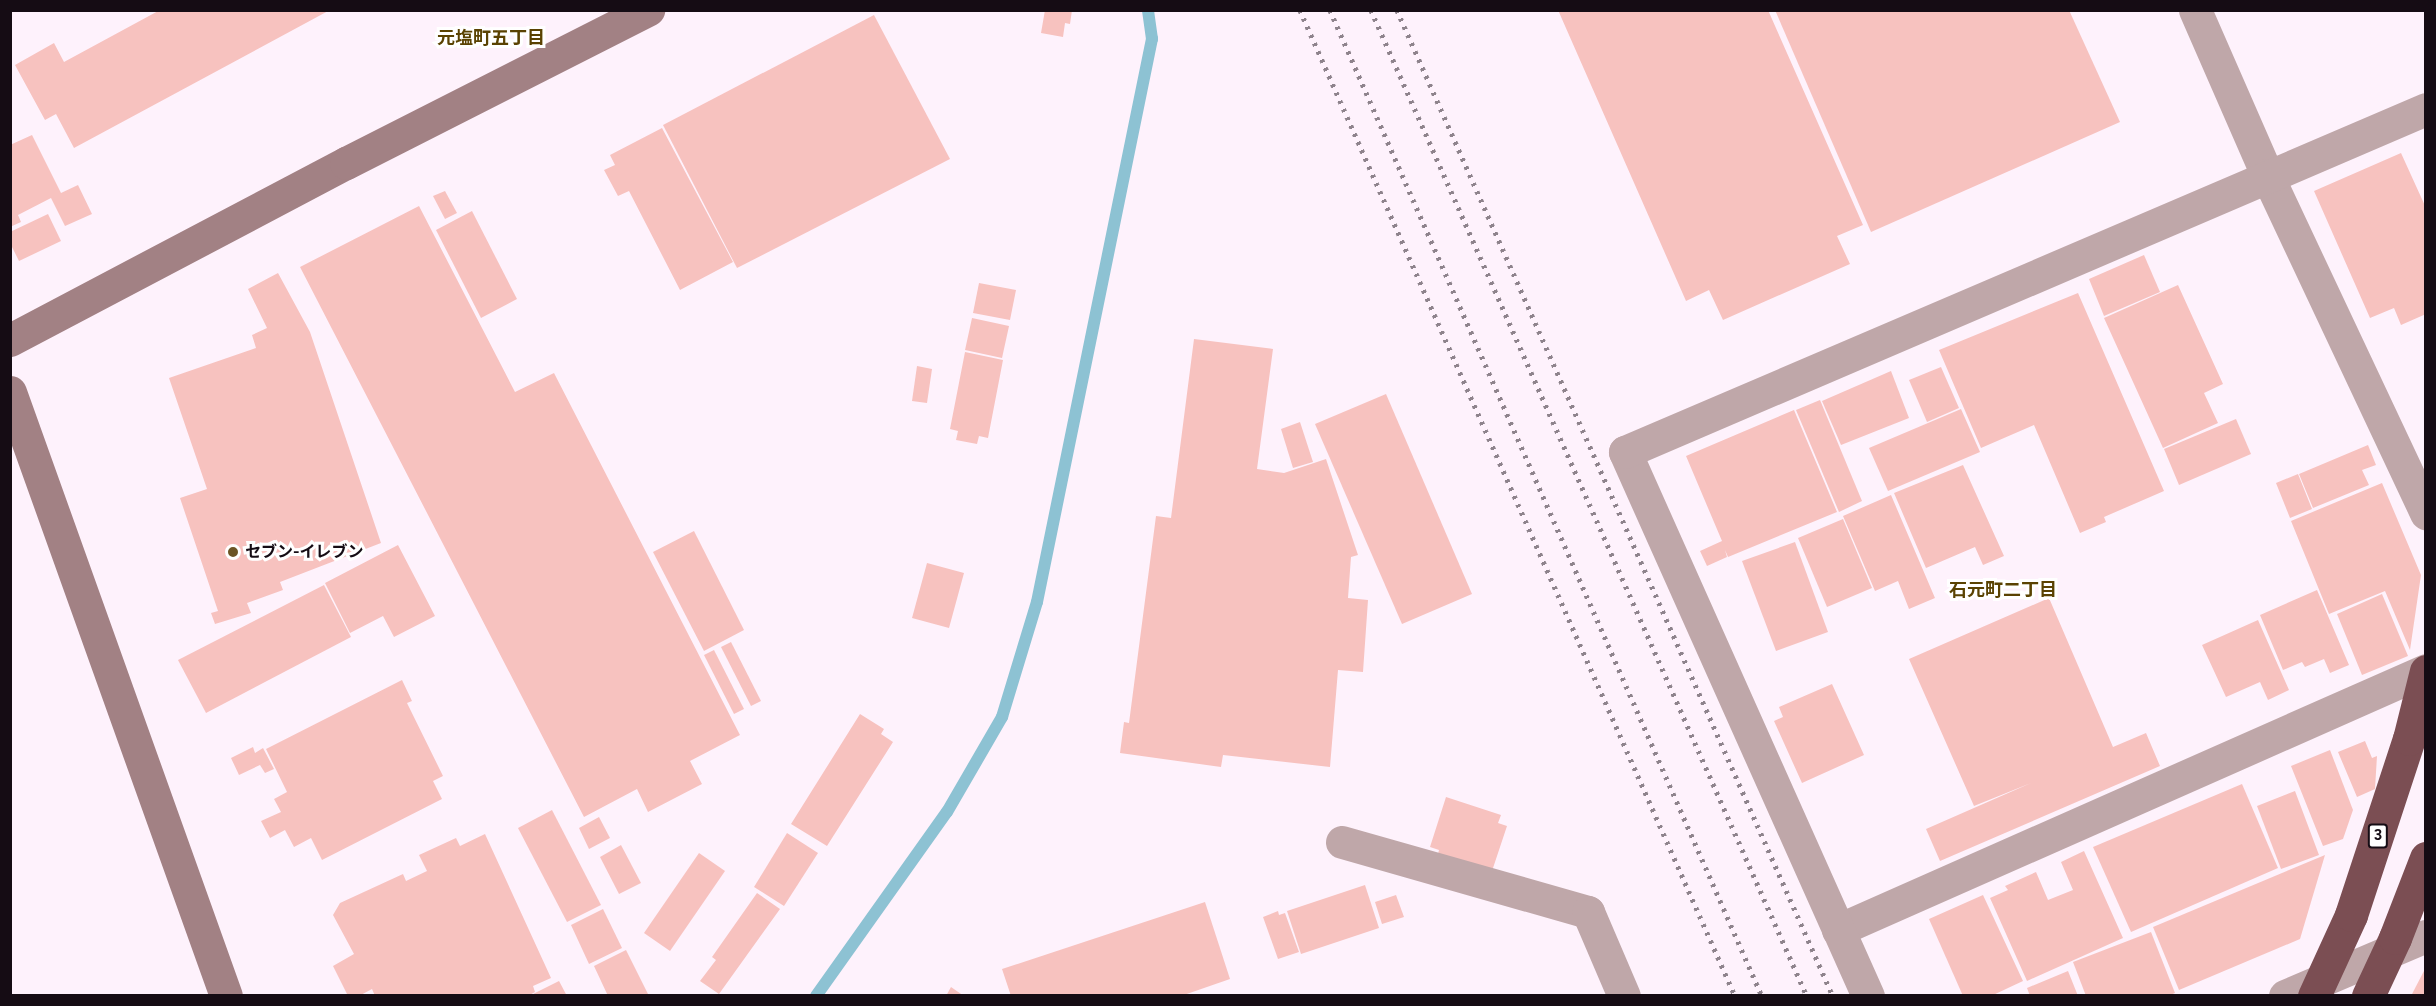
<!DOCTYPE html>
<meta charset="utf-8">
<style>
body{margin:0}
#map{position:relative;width:2436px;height:1006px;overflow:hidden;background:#fef2fc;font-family:Figtree,"Noto Sans JP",sans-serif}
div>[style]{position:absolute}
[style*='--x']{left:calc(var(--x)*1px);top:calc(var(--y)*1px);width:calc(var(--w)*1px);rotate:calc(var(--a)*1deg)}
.stream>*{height:12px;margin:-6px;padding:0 6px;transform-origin:6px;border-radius:6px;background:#8dc2d3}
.building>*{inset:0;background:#f7c2bf}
.street>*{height:33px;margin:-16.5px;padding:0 16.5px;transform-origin:16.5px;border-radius:16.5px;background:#bfa7a9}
.secondary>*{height:33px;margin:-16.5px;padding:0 16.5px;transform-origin:16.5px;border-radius:16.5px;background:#a28184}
.rail>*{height:4.5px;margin-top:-2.25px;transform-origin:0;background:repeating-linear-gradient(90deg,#8e838c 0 3px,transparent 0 9px)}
.highway-bridge>*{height:33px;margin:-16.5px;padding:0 16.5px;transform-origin:16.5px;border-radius:16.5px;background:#7b4e53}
.dots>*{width:16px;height:16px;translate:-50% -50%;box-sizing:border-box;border:3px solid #fff;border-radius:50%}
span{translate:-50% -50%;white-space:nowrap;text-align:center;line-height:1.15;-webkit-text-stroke:6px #fff;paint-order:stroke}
.shield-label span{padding:2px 4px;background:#fff;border:2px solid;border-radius:4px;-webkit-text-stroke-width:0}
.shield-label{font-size:15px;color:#150c14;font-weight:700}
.poi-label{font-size:16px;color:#150c14;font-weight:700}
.left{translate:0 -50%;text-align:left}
.neighbourhood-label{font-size:18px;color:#5a4202;font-weight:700}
.frame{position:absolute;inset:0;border:12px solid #150c14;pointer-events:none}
</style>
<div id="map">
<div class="stream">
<i style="--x:816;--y:996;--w:226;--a:-54.6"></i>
<i style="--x:947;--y:812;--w:110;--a:-59.9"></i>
<i style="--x:1002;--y:717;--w:120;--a:-73.1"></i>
<i style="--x:1037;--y:602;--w:575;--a:-78.46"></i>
<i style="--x:1152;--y:39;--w:29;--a:-98"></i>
</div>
<div class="building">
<i style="clip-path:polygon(160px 10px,330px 10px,74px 148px,56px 114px,45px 120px,15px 65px,54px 43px,64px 62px)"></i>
<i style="clip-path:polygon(1045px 10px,1072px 10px,1070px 24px,1065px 23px,1063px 37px,1041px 33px)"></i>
<i style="clip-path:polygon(1558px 10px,1768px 10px,1863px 225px,1837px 236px,1850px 264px,1723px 320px,1709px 290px,1686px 301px)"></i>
<i style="clip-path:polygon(1775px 10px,2069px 10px,2120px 122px,1871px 232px)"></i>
<i style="clip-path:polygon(874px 15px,950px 159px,737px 268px,663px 125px)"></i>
<i style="clip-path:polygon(662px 128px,733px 262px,680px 290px,629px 191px,618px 196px,604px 170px,615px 165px,610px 155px)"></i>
<i style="clip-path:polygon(32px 135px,61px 193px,78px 185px,92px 214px,65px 226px,51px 198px,18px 215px,21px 222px,10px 227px,10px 145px)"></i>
<i style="clip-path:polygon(2401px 153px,2426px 208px,2426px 314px,2401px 325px,2394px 308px,2370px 318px,2314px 191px)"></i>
<i style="clip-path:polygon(445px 191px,457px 213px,445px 219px,433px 196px)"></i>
<i style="clip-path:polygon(419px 206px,515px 392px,554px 373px,740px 735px,690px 761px,702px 784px,648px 812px,637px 789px,584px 817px,300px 267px)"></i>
<i style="clip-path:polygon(472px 211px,517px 299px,481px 318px,436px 230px)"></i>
<i style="clip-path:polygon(48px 214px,61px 241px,19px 261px,10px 243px,10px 232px)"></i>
<i style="clip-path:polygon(2144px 255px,2160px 292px,2104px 316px,2089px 279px)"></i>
<i style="clip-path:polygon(278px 273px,310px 332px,381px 543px,280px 582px,283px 590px,247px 603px,251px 613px,215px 624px,211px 613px,218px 611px,180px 498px,207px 489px,169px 378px,256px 348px,252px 335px,267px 328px,248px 289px)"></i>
<i style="clip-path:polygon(979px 283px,1016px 290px,1010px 320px,973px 313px)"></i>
<i style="clip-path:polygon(2178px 285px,2223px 384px,2204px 393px,2218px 423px,2163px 448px,2104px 318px)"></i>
<i style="clip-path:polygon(2078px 293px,2164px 491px,2104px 517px,2106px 522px,2080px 533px,2034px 425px,1981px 448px,1939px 350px)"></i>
<i style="clip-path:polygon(972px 318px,1009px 326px,1002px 358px,965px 350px)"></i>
<i style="clip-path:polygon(1194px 339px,1273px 349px,1257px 469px,1284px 473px,1326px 459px,1358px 555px,1351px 557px,1348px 598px,1368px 600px,1363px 672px,1338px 670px,1330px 767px,1223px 755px,1221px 767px,1120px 753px,1124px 722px,1129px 723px,1156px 516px,1171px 518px)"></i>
<i style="clip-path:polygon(965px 352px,1003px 360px,988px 438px,979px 436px,977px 444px,956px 440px,958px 431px,950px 429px)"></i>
<i style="clip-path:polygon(917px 366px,932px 369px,927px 403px,912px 401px)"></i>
<i style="clip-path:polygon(1941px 367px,1959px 408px,1927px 422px,1909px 380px)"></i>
<i style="clip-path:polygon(1891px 371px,1909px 418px,1841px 445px,1822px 401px)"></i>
<i style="clip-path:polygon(1386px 394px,1472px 594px,1402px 624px,1315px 424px)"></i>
<i style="clip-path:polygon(1820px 400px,1862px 501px,1839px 512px,1796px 410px)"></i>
<i style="clip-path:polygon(1961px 409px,1980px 452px,1888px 491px,1869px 448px)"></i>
<i style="clip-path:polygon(1794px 410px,1837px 512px,1728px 557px,1725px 550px,1727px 557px,1707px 566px,1700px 551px,1722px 541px,1686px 456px)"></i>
<i style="clip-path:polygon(2236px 419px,2251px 454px,2179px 485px,2164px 449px)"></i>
<i style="clip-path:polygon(1300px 422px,1313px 462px,1293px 468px,1281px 429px)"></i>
<i style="clip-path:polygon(2368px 445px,2376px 465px,2362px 470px,2369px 485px,2313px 508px,2299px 474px)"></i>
<i style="clip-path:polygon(1963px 465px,2004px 556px,1983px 565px,1975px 547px,1926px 568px,1894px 493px)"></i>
<i style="clip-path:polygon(2298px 474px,2312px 509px,2290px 518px,2276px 483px)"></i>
<i style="clip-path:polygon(2382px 483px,2421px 575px,2410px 650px,2385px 591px,2329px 614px,2291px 521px)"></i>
<i style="clip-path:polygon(1891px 495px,1935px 598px,1909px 609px,1898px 581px,1875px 591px,1843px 516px)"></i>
<i style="clip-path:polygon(1843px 519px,1872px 588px,1827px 607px,1798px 538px)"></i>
<i style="clip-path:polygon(694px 531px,744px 630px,704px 651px,653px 552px)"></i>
<i style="clip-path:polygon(1795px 542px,1828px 632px,1776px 651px,1742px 561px)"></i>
<i style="clip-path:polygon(398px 545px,435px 616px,394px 637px,383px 616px,350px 633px,325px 583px)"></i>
<i style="clip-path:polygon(927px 563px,964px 573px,949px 628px,912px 618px)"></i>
<i style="clip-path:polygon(324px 585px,351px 637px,206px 713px,178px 660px)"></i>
<i style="clip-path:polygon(2317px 590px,2349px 665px,2330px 673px,2324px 659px,2305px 667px,2302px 662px,2283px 670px,2260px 615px)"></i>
<i style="clip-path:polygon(2382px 594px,2408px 656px,2362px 675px,2337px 614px)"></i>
<i style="clip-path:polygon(2049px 598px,2113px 747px,2146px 733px,2160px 766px,1940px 861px,1926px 829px,2031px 783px,1974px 806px,1909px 659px)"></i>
<i style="clip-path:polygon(2258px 620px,2289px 690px,2268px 700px,2260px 682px,2226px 697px,2202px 645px)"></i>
<i style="clip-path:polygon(731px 642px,761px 701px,751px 706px,721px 647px)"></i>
<i style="clip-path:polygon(714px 650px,744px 709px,734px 714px,704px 655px)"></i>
<i style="clip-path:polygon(402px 680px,412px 701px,407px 703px,443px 776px,433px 781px,442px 799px,322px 860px,311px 838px,294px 847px,285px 830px,270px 838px,261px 821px,281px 812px,274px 799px,287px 792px,266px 749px)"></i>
<i style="clip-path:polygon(1832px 684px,1864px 755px,1802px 783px,1774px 721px,1783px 717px,1779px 707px)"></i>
<i style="clip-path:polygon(860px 714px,884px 729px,881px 734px,893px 742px,827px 846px,791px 824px)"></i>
<i style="clip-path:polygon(2365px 741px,2372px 758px,2377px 756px,2375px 789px,2357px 797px,2338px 752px)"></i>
<i style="clip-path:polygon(253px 747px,255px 753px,263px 748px,274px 769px,265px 773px,260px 765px,239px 775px,231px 758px)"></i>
<i style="clip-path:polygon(2330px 750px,2353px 810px,2343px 839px,2323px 846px,2291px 766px)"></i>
<i style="clip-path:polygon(2242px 784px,2278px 868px,2131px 932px,2093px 847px)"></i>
<i style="clip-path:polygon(2295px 791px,2319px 855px,2281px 869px,2257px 806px)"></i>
<i style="clip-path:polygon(1446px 797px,1501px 815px,1498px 823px,1507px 826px,1492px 871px,1438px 854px,1439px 850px,1430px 847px)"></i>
<i style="clip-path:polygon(552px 810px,601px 905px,567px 922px,518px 828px)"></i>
<i style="clip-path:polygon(599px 817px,610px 838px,589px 849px,579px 828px)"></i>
<i style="clip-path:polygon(787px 833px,818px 853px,784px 906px,754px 887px)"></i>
<i style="clip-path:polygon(485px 834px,551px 978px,533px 986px,535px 992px,528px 996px,375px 996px,372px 989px,359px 996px,348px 996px,333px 966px,354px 954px,333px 915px,340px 903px,403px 874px,406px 881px,427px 871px,419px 855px,456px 838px,460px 846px)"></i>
<i style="clip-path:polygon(621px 845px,641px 883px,619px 894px,600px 857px)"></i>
<i style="clip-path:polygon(2084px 851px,2123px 938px,2027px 981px,1990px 898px,2008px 890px,2005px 886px,2036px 872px,2048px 900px,2073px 890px,2061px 862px)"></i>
<i style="clip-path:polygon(699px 853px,725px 871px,670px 951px,644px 933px)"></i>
<i style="clip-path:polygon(2325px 855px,2300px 939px,2179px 990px,2153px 927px)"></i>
<i style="clip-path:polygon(1365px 885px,1379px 928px,1301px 954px,1287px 911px)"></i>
<i style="clip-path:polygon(757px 893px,780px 909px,719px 994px,700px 981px,716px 960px,712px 957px)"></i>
<i style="clip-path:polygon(1396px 895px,1404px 917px,1382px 924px,1375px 902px)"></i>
<i style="clip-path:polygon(1983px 895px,2023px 981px,1991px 996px,1963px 996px,1929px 919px)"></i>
<i style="clip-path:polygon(1205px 902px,1230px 979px,1181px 996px,1011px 996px,1002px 969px)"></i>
<i style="clip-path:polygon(603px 909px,622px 948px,589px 964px,571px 925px)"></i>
<i style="clip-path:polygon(1278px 911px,1279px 915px,1285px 913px,1299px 952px,1278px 959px,1263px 917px)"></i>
<i style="clip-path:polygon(2151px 932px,2175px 993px,2168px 996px,2086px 996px,2073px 962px)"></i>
<i style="clip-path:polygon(626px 950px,649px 996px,608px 996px,594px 966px)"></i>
<i style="clip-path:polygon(2426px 967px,2426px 996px,2411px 996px)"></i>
<i style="clip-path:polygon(2068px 971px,2078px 996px,2030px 996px,2027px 988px)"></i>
<i style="clip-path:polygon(559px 981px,567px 996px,530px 996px,535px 993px)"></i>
<i style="clip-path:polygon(951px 987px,964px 996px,946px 996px)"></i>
</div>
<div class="street">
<i style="--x:2195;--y:10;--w:180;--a:66.4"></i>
<i style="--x:2267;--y:175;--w:374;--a:64.8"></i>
<i style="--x:1342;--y:842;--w:256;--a:15.9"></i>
<i style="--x:1588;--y:912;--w:91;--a:66.8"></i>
<i style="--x:1838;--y:930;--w:643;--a:-23.85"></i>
<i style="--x:1868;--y:996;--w:596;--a:-114.07"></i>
<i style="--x:1625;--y:452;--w:871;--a:-23.18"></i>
<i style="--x:2285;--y:996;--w:153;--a:-23.1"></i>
</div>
<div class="secondary">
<i style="--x:10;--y:340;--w:380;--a:-27.8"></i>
<i style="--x:346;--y:163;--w:339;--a:-26.9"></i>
<i style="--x:10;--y:392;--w:641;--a:70.32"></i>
</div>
<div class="rail">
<i style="--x:1300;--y:10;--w:1078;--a:66.19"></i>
<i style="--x:1330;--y:10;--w:1076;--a:66.34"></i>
<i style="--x:1371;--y:10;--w:1078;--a:66.15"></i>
<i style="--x:1397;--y:10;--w:1078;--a:66.15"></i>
</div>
<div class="highway-bridge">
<i style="--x:2314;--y:996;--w:89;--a:-65.4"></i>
<i style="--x:2351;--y:915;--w:185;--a:-71.8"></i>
<i style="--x:2409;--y:739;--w:70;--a:-76"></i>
<i style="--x:2368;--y:996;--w:64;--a:-65"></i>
<i style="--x:2395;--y:938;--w:86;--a:-68.8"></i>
</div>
<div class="dots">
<i style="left:233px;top:552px;background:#6b5424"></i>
</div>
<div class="shield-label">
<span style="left:2378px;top:836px">3</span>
</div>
<div class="poi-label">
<span class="left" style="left:245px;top:552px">セブン-イレブン</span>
</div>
<div class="neighbourhood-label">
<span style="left:491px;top:38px">元塩町五丁目</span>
<span style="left:2003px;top:590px">石元町二丁目</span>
</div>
<div class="frame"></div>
</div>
